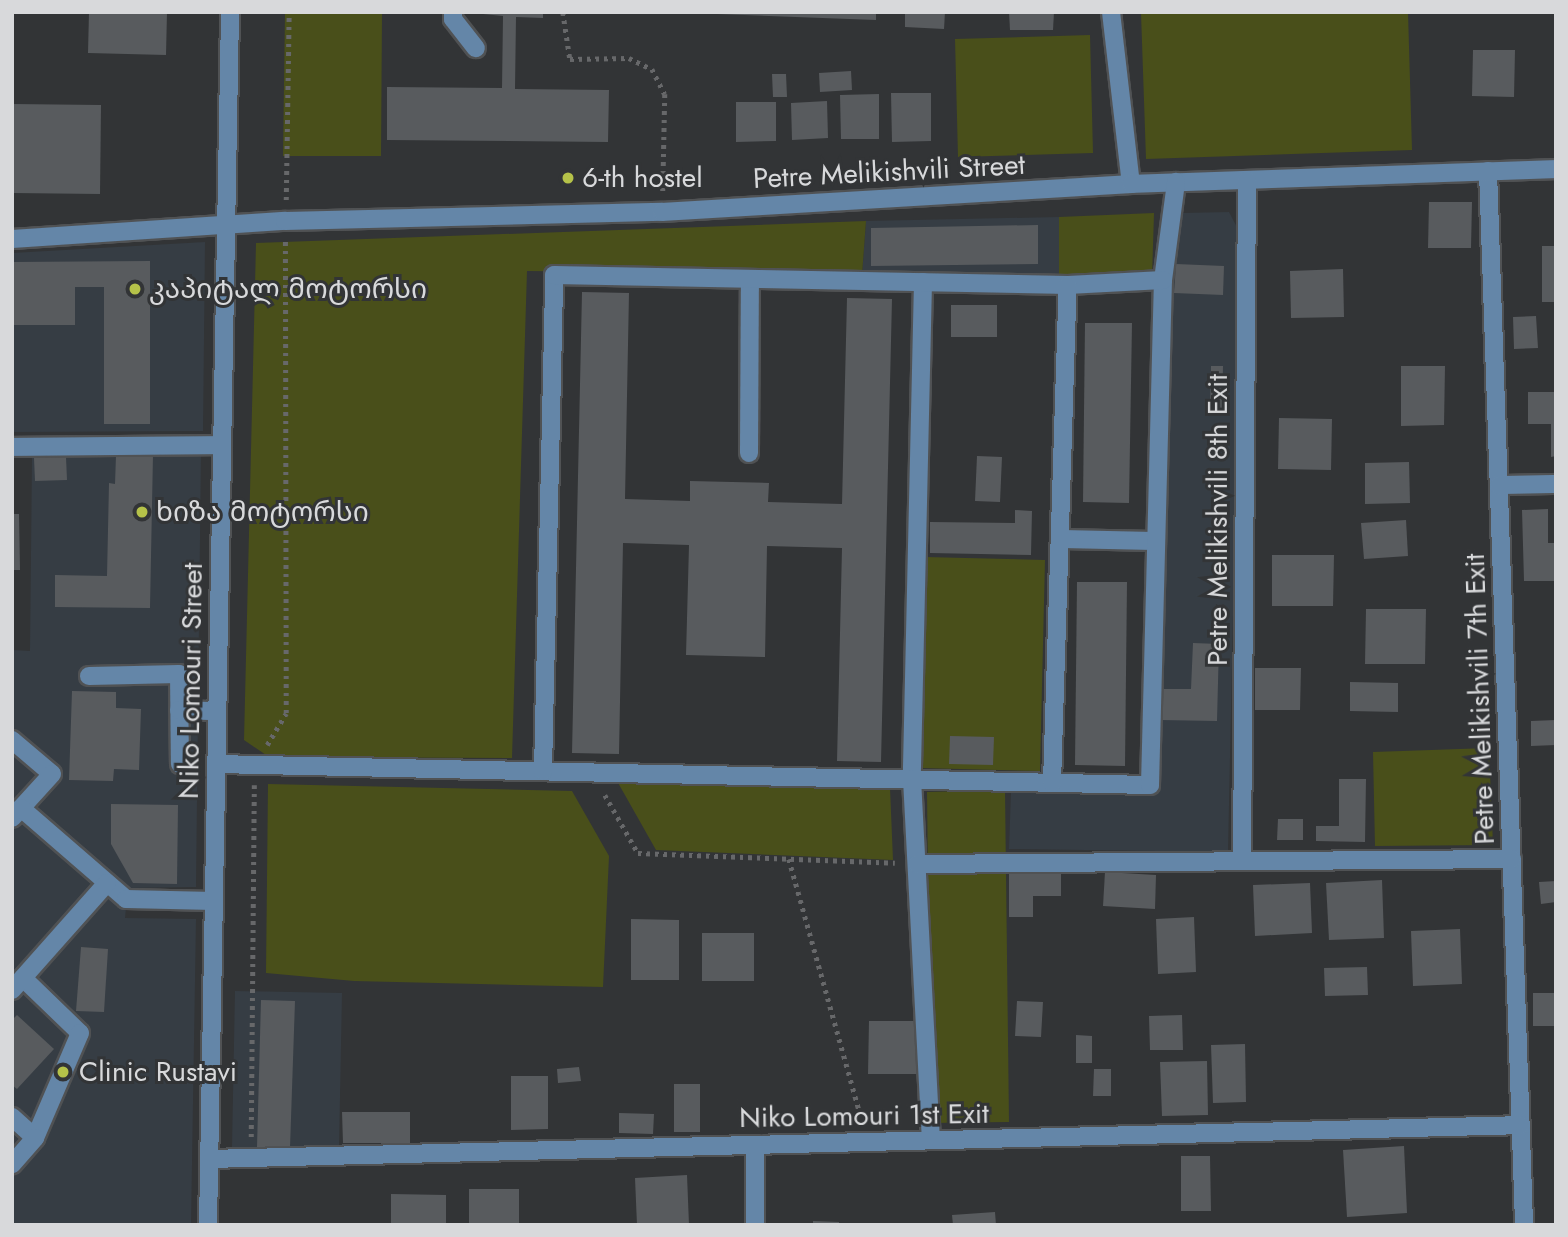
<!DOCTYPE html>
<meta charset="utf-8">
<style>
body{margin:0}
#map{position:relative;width:1568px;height:1237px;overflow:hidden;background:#323436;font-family:Jost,"Noto Sans Georgian",sans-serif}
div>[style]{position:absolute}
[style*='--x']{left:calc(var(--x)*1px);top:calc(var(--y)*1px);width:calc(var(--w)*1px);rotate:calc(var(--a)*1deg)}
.built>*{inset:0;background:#363d44}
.green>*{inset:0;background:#494f1a}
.building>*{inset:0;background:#585b5e}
.path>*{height:4.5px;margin-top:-2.25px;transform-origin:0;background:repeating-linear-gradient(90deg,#67686a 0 3.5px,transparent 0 8.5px)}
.roads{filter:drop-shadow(2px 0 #505254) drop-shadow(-2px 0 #505254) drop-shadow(0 2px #505254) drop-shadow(0 -2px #505254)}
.minor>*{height:18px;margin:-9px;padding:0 9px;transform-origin:9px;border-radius:9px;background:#6486a8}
.dots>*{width:19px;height:19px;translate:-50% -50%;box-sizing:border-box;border:4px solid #323436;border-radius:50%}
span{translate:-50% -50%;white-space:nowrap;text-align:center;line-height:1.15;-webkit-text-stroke:6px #323436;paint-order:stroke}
.street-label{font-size:28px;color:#d8d9db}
.poi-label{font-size:28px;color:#d8d9db}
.left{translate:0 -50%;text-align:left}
.frame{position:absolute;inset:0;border:14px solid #d8d9db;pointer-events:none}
</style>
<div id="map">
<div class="built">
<i style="clip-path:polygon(1229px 212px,1241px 235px,1228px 852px,1009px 849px,1011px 792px,1157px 794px,1173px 247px,1182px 213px)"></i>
<i style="clip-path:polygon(1059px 217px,1059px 282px,862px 275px,866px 221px)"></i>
<i style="clip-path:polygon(205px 242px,203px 431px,12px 432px,12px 253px)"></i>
<i style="clip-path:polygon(201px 451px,196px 887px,128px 888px,125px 918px,196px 919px,191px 1225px,12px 1225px,12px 650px,30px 651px,32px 456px)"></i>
<i style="clip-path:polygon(235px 991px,342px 993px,339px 1149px,232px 1147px)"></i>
</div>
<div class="green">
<i style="clip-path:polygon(285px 12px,382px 12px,381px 156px,283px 156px)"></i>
<i style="clip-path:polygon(1408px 12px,1412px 150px,1146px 159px,1141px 13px)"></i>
<i style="clip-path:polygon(1090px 35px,1093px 153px,958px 157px,955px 39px)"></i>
<i style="clip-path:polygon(1154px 213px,1152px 277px,1059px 282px,1059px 217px)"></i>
<i style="clip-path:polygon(866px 221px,862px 275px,527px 271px,512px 758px,269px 757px,244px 740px,256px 243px)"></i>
<i style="clip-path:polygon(925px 557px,1045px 560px,1040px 771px,920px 768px)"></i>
<i style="clip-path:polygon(1489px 748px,1493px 845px,1375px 846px,1373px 752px)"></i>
<i style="clip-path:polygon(617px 781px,890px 788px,893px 860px,656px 850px)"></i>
<i style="clip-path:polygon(268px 784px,572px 791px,609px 856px,603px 987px,354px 981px,266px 973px)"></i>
<i style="clip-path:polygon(1005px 790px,1009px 1122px,931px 1123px,927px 792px)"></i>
</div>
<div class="building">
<i style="clip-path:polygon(89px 12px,167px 12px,166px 55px,88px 53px)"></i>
<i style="clip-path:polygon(463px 12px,543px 12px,543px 18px,516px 17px,515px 89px,609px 90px,608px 142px,387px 140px,387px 87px,502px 88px,503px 16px)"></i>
<i style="clip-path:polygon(663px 12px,876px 12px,876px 20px)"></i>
<i style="clip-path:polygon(905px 12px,945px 12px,944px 29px,905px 27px)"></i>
<i style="clip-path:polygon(1009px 12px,1054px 12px,1053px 30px,1010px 30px)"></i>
<i style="clip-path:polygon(1473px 50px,1515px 50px,1514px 97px,1472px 96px)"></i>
<i style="clip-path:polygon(851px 71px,852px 90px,820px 92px,819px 73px)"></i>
<i style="clip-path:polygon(772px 74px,786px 74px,787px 97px,773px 97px)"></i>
<i style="clip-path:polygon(891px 93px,931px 93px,931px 141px,892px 142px)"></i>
<i style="clip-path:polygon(879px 94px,879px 139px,841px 139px,840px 95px)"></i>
<i style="clip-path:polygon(827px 101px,828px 138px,792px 140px,791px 103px)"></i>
<i style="clip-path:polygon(736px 102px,776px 102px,776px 141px,736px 142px)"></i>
<i style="clip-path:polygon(12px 104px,101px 105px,100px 194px,12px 193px)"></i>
<i style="clip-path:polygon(1429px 202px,1472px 202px,1471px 248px,1428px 248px)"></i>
<i style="clip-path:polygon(1038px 225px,1038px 264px,871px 266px,871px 228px)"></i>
<i style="clip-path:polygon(1542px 246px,1556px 246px,1556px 302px,1542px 302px)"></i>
<i style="clip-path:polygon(150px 261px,150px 424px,104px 424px,104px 287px,75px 287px,75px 325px,12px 325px,12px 262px)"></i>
<i style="clip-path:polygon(1176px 264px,1224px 266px,1223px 295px,1174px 293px)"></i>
<i style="clip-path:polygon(1343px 269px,1344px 317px,1291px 318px,1290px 271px)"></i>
<i style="clip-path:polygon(582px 292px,629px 293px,625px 499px,690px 501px,690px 481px,769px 483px,768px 502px,842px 504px,847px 298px,892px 299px,881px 762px,837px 761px,842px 548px,767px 546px,765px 657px,686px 655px,689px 545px,623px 543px,619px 754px,572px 753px)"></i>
<i style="clip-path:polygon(951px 305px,997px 305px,997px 337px,951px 337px)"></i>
<i style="clip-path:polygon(1536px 316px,1538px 348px,1514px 349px,1513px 317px)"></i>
<i style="clip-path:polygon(1085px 323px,1132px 323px,1129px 503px,1083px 502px)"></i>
<i style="clip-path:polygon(1211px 366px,1223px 366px,1222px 409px,1210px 409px)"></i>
<i style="clip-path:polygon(1401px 366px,1445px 366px,1444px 425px,1401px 426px)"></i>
<i style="clip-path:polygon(1528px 392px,1556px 392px,1556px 456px,1551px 457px,1551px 424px,1528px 424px)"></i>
<i style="clip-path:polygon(1279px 418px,1332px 419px,1331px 470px,1278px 469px)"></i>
<i style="clip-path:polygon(116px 455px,153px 455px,150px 608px,55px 607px,55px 575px,107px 576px,109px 483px,115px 484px)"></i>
<i style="clip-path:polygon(977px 456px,1002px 457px,1000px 502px,975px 501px)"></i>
<i style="clip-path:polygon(66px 457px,67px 480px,35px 481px,34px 458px)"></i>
<i style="clip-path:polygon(1409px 462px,1410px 503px,1365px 504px,1365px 463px)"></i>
<i style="clip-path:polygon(1548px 509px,1548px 543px,1556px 543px,1556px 581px,1524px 581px,1522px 510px)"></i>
<i style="clip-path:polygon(1015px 510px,1032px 511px,1031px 555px,930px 553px,930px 522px,1015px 523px)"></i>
<i style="clip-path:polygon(12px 514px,19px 514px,20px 570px,12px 570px)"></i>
<i style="clip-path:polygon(1406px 520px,1408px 556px,1364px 559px,1361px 523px)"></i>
<i style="clip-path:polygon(1272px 555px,1334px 555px,1333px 606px,1272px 606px)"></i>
<i style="clip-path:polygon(1077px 582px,1127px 582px,1125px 766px,1075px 765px)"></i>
<i style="clip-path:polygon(1366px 609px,1426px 609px,1425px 664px,1365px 664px)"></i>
<i style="clip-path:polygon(1193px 643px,1219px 644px,1217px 721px,1160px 720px,1161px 689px,1191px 689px)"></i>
<i style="clip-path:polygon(1255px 668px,1301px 668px,1300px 710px,1255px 710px)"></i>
<i style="clip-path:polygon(1350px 682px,1398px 683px,1398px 712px,1350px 711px)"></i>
<i style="clip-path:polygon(72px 691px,116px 692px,116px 708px,141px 709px,139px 770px,114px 769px,113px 781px,69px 780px)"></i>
<i style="clip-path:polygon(1556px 720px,1556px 745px,1531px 746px,1531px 721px)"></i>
<i style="clip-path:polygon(950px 736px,994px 737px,993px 765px,949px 764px)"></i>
<i style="clip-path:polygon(1339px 779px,1366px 779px,1365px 842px,1316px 841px,1316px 826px,1339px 826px)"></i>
<i style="clip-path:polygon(111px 804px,178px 805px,177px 884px,133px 883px,111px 844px)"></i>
<i style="clip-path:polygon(1278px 819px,1303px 819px,1303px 840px,1277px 840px)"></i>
<i style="clip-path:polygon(1105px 872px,1156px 875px,1155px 909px,1103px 906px)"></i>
<i style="clip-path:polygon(1009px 874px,1061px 874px,1061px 896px,1033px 896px,1033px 917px,1009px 917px)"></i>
<i style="clip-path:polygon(1382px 880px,1384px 938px,1329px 940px,1326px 883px)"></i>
<i style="clip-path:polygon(1556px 881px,1556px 902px,1541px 904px,1539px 882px)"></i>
<i style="clip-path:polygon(1310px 883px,1312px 933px,1255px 936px,1253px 885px)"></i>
<i style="clip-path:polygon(1194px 917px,1196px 972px,1158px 974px,1156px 919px)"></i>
<i style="clip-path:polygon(631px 919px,679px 920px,679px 980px,631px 980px)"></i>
<i style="clip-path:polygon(1460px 929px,1462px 984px,1413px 986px,1411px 931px)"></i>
<i style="clip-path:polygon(702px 933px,754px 933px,754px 981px,702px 981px)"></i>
<i style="clip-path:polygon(81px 947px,108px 949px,104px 1012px,76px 1011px)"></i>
<i style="clip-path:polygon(1367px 967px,1368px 995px,1325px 996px,1324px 968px)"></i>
<i style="clip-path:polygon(1533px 993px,1556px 993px,1556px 1026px,1533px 1026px)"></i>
<i style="clip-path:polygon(261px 1000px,295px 1001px,290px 1148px,257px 1147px)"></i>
<i style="clip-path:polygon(1017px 1001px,1043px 1002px,1041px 1037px,1015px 1036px)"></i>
<i style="clip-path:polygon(17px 1015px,54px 1049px,17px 1089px,12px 1085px,12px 1020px)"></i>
<i style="clip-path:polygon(1182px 1015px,1183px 1050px,1150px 1050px,1149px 1016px)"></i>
<i style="clip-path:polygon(869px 1021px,922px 1021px,922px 1074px,868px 1074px)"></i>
<i style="clip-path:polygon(1076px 1035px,1092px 1036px,1092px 1063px,1076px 1063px)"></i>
<i style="clip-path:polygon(1245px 1044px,1246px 1102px,1213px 1103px,1211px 1045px)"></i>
<i style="clip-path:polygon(1207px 1061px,1208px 1115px,1162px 1116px,1160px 1062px)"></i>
<i style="clip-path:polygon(579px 1067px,581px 1081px,558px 1083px,557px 1069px)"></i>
<i style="clip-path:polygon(1094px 1069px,1111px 1069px,1111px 1096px,1093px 1096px)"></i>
<i style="clip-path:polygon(511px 1076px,548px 1076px,548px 1129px,511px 1130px)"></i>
<i style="clip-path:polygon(674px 1084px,700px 1084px,700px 1132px,674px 1132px)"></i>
<i style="clip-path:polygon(342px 1112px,410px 1112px,410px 1143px,343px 1143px)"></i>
<i style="clip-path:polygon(619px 1113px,654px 1114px,653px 1134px,619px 1133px)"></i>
<i style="clip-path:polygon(1404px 1146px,1407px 1213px,1347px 1217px,1343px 1150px)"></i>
<i style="clip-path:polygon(1181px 1156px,1210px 1156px,1211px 1211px,1181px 1211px)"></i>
<i style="clip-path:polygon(687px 1175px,689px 1225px,637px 1225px,635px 1178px)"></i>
<i style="clip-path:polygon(469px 1189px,519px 1189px,519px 1225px,469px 1225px)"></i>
<i style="clip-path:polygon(391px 1194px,446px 1195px,446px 1225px,391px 1225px)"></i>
<i style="clip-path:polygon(995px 1212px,996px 1225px,953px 1225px,952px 1215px)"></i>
<i style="clip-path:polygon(813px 1221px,839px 1222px,839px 1225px,813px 1225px)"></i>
</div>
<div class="path">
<i style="--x:563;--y:12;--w:48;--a:81.5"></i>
<i style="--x:570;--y:59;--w:59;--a:-1"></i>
<i style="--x:629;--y:58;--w:25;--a:26"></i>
<i style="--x:652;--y:69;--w:28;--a:63"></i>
<i style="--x:665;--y:94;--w:98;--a:91.2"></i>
<i style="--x:286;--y:200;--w:188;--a:-89.1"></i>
<i style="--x:267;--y:745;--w:37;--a:-59"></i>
<i style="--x:286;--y:713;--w:472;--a:-90.1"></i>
<i style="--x:605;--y:795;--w:67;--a:60.4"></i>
<i style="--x:638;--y:853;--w:257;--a:2.2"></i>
<i style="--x:789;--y:859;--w:272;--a:74.4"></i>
<i style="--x:251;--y:1137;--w:352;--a:-89.5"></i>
</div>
<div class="roads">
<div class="minor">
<i style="--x:453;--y:12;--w:7;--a:90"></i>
<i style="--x:453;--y:19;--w:37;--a:52"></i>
<i style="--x:1111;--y:12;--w:173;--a:83.4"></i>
<i style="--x:1488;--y:171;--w:1055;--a:88.04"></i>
<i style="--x:12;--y:239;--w:274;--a:-3.8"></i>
<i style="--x:285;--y:221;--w:377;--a:-1.4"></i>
<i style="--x:662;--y:212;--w:470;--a:-3.4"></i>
<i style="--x:1131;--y:184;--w:425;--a:-2"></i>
<i style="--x:923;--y:282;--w:497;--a:91.3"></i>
<i style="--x:912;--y:779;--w:361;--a:87"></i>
<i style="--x:12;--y:447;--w:210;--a:-0.5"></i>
<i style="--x:749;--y:453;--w:174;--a:-89.7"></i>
<i style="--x:1499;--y:485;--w:57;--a:-1"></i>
<i style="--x:1060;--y:539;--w:96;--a:1.2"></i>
<i style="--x:89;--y:676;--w:90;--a:-1.3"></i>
<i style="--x:179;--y:674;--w:90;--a:89.4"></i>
<i style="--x:179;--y:710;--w:38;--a:2"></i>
<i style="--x:12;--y:740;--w:52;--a:40.4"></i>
<i style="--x:52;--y:774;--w:59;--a:132.3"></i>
<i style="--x:216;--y:764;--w:934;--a:1.29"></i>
<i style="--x:1150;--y:785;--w:505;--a:-88.53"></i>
<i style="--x:1163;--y:280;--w:99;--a:-82.4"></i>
<i style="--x:543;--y:771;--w:496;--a:-88.7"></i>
<i style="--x:554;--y:275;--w:514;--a:1.11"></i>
<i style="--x:1068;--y:285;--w:95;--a:-3"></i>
<i style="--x:1052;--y:783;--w:498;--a:-88.2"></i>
<i style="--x:21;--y:808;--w:139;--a:40.9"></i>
<i style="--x:126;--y:899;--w:88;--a:1.3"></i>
<i style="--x:1242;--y:861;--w:681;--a:-89.58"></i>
<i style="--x:917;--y:864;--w:595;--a:-0.48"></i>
<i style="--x:23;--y:978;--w:79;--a:44"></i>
<i style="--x:80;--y:1033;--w:114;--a:113.2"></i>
<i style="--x:12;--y:990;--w:143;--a:-48.4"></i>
<i style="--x:12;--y:1117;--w:31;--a:42"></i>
<i style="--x:35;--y:1138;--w:35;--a:131"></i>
<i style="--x:755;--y:1145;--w:80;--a:90"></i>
<i style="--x:209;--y:1159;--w:1312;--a:-1.48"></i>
<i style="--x:208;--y:1225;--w:1213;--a:-88.96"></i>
</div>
</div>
<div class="dots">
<i style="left:568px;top:178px;background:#b5c249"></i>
<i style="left:135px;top:289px;background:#b5c249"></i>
<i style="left:142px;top:512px;background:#b5c249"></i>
<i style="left:63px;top:1072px;background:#b5c249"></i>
</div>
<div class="street-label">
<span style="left:889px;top:172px;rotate:-3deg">Petre Melikishvili Street</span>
<span style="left:1218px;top:520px;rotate:-90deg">Petre Melikishvili 8th Exit</span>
<span style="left:191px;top:681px;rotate:-89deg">Niko Lomouri Street</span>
<span style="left:1480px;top:699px;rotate:-92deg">Petre Melikishvili 7th Exit</span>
<span style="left:864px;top:1116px;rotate:-1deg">Niko Lomouri 1st Exit</span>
</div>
<div class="poi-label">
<span class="left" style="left:582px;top:178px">6-th hostel</span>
<span class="left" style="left:149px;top:289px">კაპიტალ მოტორსი</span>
<span class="left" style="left:156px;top:512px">ხიზა მოტორსი</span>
<span class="left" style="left:79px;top:1072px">Clinic Rustavi</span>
</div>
<div class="frame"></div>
</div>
